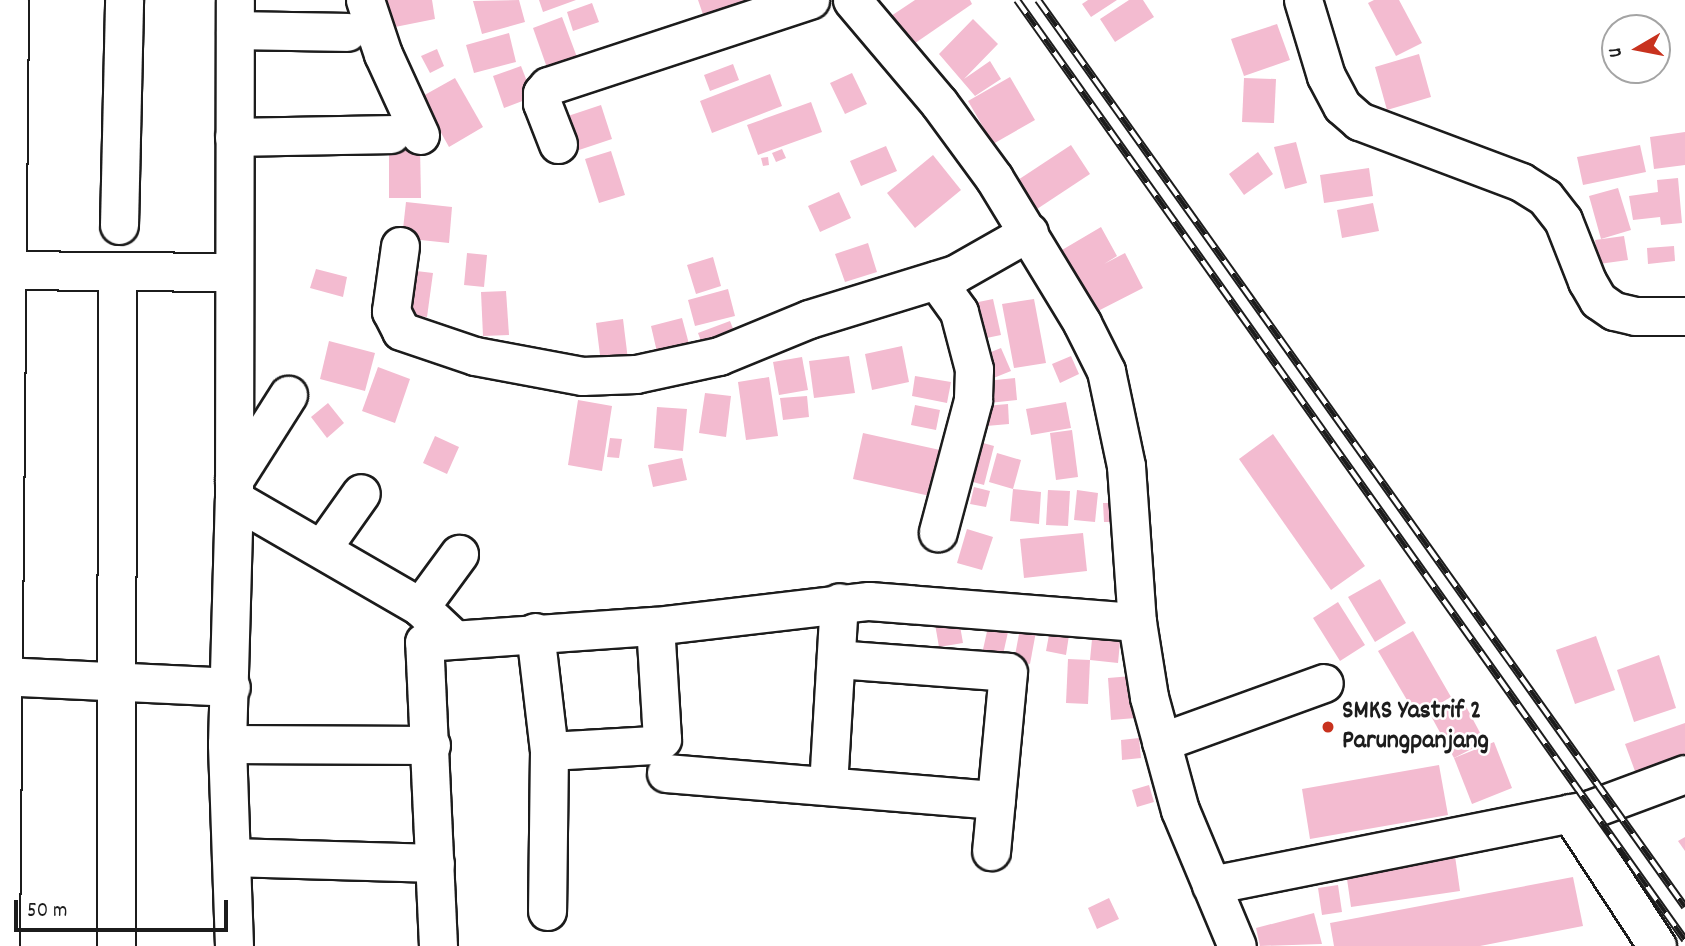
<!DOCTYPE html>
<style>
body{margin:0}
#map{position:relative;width:1685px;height:946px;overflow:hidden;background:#fff;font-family:Dekko,sans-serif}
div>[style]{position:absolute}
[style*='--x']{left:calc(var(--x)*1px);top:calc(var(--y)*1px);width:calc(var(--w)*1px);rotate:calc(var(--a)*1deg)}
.building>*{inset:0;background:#f3bbd0}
.roads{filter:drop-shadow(2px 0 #1c1c1c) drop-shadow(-2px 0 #1c1c1c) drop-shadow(0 2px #1c1c1c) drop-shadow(0 -2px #1c1c1c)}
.minor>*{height:37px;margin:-18.5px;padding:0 18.5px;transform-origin:18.5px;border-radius:18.5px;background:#fff}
.rail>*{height:8px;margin-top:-4px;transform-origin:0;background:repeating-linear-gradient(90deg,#fff 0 16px,#1c1c1c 0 32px);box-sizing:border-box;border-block:2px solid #1c1c1c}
.dots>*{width:19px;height:19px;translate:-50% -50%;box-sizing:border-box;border:4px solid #fff;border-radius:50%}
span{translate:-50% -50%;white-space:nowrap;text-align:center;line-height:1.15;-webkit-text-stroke:5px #fff;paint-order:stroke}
.poi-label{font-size:26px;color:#1c1c1c;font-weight:700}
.left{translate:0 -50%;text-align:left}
.north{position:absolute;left:1601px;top:14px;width:70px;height:70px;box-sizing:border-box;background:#fff;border:2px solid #a4a4a4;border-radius:50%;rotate:260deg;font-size:19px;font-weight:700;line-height:28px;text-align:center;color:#1c1c1c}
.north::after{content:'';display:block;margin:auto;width:24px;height:32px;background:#c8321e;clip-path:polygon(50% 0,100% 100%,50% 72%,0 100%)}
.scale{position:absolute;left:14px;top:900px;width:214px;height:32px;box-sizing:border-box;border:4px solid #1c1c1c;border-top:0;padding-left:9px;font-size:21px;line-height:24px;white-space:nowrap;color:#1c1c1c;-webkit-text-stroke:5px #fff;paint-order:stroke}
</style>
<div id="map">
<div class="building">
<i style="clip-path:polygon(374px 0,432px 0,435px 19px,380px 30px)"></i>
<i style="clip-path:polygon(519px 0,525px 22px,482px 34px,473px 1px)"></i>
<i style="clip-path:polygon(539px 0,576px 0,543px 12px)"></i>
<i style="clip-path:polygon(698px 0,767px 0,707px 26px)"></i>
<i style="clip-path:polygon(915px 0,970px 0,972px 4px,908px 48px,888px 18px)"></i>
<i style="clip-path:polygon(1088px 0,1117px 0,1091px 17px,1082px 4px)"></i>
<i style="clip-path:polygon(1129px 0,1143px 0,1154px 17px,1115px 42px,1100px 19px)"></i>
<i style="clip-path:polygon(1374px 0,1399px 0,1422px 43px,1396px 56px,1368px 3px)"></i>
<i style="clip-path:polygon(592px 3px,599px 22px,573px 31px,567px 12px)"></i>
<i style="clip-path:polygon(562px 17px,581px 68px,551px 79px,533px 28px)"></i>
<i style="clip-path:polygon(973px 19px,998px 44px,964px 79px,990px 61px,1001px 79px,975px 96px,939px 54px)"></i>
<i style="clip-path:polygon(1277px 24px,1290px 60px,1244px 76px,1231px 39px)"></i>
<i style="clip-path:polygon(509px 33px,516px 62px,474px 73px,466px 45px)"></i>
<i style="clip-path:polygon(437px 49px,444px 66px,430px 73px,421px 56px)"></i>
<i style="clip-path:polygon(1419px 54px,1431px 97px,1387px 110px,1375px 67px)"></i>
<i style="clip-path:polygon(733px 64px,739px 80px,710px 91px,704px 75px)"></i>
<i style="clip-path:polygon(521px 66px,533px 97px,504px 108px,493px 76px)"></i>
<i style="clip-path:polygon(852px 73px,867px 104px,845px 114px,830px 83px)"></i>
<i style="clip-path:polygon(770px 74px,782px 106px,712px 133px,700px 101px)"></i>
<i style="clip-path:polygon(1010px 77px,1035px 120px,993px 144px,968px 101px)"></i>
<i style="clip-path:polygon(455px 78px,483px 127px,449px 147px,421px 97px)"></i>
<i style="clip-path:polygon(1244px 78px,1276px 79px,1274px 123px,1242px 122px)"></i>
<i style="clip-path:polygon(811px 102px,822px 132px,758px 155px,747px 125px)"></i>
<i style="clip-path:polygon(601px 105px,612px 139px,579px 150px,568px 116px)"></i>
<i style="clip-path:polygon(1685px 132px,1685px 165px,1654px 169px,1650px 137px)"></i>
<i style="clip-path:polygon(1296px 142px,1307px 183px,1285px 189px,1274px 147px)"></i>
<i style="clip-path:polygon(1071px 145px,1090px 174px,1034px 211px,1015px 182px)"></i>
<i style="clip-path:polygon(1640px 145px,1646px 172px,1583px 185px,1577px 157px)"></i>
<i style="clip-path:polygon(886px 146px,897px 171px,861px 186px,850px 161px)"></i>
<i style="clip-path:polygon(389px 147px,420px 147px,421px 198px,389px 198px)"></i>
<i style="clip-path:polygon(782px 149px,786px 158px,776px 162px,772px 153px)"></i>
<i style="clip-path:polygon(611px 151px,625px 195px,599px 203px,585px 159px)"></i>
<i style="clip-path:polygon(1258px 152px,1273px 174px,1244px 195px,1229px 174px)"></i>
<i style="clip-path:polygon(933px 155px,961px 190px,915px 228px,887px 193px)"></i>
<i style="clip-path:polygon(768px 157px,769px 165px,763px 166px,761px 158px)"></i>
<i style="clip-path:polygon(1369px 168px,1373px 196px,1324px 203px,1320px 175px)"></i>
<i style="clip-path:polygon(1678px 178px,1682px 223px,1661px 225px,1660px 217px,1633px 220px,1629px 196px,1658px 192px,1657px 180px)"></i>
<i style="clip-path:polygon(1618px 188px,1631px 230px,1601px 239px,1589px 196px)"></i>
<i style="clip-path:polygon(839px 192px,851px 218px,820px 232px,808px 206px)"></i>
<i style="clip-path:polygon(406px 202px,452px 207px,449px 243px,402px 238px)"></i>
<i style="clip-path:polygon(1373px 203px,1379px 231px,1342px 238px,1337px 210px)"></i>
<i style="clip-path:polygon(1101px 227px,1117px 256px,1104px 264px,1125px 253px,1143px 288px,1096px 312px,1062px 250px)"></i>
<i style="clip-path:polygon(1624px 236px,1628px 260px,1599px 264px,1595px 240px)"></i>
<i style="clip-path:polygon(868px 243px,877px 272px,845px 282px,835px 254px)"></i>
<i style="clip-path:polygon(1674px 246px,1675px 261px,1648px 264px,1647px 248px)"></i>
<i style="clip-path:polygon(467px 253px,487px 255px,484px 287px,464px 285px)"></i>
<i style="clip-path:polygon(713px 257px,721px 286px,696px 294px,687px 265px)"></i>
<i style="clip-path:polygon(316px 269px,347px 277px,343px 297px,310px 288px)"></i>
<i style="clip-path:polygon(408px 270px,433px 273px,427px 317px,402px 314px)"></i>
<i style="clip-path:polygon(728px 289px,735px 316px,695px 326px,688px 300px)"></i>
<i style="clip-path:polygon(506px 291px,509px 335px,483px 336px,481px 292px)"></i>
<i style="clip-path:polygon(993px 299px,1001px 335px,972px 341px,964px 305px)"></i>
<i style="clip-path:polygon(1034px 299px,1046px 363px,1014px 368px,1002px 304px)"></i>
<i style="clip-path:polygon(682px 318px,689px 344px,657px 352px,651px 326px)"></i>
<i style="clip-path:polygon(623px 319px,628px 360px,601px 363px,596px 323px)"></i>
<i style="clip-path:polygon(730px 321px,739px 344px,707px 357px,698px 333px)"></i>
<i style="clip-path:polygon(329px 341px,375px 353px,365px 391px,320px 379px)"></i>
<i style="clip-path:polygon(902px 346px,909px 382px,872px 390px,865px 354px)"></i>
<i style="clip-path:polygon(1001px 348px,1011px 371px,986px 381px,976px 358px)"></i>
<i style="clip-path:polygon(849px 356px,855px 393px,814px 398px,809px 361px)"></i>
<i style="clip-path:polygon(1071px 356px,1079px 374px,1060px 383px,1052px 364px)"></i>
<i style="clip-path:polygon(802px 357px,808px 390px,779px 395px,773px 362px)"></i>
<i style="clip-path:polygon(378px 367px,410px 379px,395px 423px,362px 411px)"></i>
<i style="clip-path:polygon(915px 376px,951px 382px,947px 403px,912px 396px)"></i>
<i style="clip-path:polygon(769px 377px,778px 436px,746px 440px,738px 382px)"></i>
<i style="clip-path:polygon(1015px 378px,1017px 400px,989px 403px,986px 381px)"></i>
<i style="clip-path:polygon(705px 393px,731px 396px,726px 437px,699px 433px)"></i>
<i style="clip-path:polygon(807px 396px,809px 417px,783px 420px,780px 398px)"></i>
<i style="clip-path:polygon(578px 400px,612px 406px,602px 471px,568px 465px)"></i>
<i style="clip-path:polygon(1066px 402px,1071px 428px,1031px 435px,1026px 409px)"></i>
<i style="clip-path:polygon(328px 403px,344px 423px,327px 438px,311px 417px)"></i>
<i style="clip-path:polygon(1008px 404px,1009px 424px,975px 427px,974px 407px)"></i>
<i style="clip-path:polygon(915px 405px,940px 410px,936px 430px,911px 425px)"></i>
<i style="clip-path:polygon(657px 407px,687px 409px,683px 451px,654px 448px)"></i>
<i style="clip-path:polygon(1072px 430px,1078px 477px,1056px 480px,1050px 433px)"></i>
<i style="clip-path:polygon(863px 433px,940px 450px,930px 496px,853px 479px)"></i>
<i style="clip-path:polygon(1273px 434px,1365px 566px,1331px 590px,1239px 459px)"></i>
<i style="clip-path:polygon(435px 436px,459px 447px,447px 474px,423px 463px)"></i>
<i style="clip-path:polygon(610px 438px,622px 439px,619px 458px,607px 457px)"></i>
<i style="clip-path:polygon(972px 440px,994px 446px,984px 485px,962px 479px)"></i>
<i style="clip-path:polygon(997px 453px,1021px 460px,1013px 489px,989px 482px)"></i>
<i style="clip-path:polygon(682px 458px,687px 480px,653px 487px,648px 465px)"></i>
<i style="clip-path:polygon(974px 487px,990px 491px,986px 507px,970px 504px)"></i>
<i style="clip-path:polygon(1013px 489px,1041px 492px,1039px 524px,1010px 521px)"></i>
<i style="clip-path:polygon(1048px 490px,1070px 491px,1068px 526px,1046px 525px)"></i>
<i style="clip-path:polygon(1077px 490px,1098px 493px,1095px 522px,1074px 520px)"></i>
<i style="clip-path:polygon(1103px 503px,1115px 503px,1116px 522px,1104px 522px)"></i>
<i style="clip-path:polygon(967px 529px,993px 537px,982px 570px,957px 563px)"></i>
<i style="clip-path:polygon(1083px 533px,1087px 571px,1024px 578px,1020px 539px)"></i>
<i style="clip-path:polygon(1380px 579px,1406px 623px,1375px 642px,1348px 597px)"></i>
<i style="clip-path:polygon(1338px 602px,1365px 645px,1340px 661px,1313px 618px)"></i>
<i style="clip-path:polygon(990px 618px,1010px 623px,1002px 659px,982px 654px)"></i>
<i style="clip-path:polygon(1052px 619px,1071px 622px,1066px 655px,1046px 651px)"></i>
<i style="clip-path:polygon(959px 620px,963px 643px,939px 647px,935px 624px)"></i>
<i style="clip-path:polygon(1021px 623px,1037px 626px,1030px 664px,1014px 661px)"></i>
<i style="clip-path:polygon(1093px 629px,1121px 631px,1118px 663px,1090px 660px)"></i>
<i style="clip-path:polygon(1413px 631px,1451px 697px,1417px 717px,1378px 651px)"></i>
<i style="clip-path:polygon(1596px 636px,1615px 690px,1575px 704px,1556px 650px)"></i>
<i style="clip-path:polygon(1659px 655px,1676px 708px,1634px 722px,1617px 670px)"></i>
<i style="clip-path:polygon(1068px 659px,1090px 660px,1088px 704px,1066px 703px)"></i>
<i style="clip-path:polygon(1132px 676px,1136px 718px,1111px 720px,1108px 678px)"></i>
<i style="clip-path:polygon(1462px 699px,1485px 742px,1454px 758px,1431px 716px)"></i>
<i style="clip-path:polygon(1685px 723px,1685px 765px,1639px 782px,1625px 744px)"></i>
<i style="clip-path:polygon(1139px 738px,1141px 758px,1122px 760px,1121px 740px)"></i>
<i style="clip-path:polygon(1494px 742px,1512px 788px,1472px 804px,1454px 758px)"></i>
<i style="clip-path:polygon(1439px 765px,1448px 815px,1310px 839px,1302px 789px)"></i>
<i style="clip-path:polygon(1149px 785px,1154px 802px,1137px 807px,1132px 790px)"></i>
<i style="clip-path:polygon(1685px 837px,1685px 851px,1678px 841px)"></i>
<i style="clip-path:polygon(1455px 856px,1460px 891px,1351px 907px,1346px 872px)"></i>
<i style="clip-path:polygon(1573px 877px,1583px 926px,1480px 946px,1334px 946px,1330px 923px)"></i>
<i style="clip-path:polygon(1338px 885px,1342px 912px,1322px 915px,1318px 888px)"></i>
<i style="clip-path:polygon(1109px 898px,1119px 919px,1097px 929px,1088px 908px)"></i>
<i style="clip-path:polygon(1314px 913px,1322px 944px,1260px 946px,1256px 928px)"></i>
</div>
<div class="roads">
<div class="minor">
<i style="--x:365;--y:0;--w:57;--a:71.6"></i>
<i style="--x:383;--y:54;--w:89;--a:65.4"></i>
<i style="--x:852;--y:0;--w:135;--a:49.8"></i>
<i style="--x:939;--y:103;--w:93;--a:53.7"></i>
<i style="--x:994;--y:178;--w:170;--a:58.7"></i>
<i style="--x:1082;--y:323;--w:54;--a:63.4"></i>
<i style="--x:1106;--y:371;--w:97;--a:78.1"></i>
<i style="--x:1126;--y:466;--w:156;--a:86"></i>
<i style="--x:1137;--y:622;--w:76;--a:80.9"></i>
<i style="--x:1149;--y:697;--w:117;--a:74.7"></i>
<i style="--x:1180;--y:810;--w:147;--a:67.3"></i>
<i style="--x:1303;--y:0;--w:79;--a:73.2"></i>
<i style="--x:1326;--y:76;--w:34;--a:62"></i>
<i style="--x:1342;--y:106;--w:23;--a:41"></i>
<i style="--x:1359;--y:121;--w:173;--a:20.6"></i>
<i style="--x:1521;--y:182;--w:28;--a:32"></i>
<i style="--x:1545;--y:197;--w:29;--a:52"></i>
<i style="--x:1563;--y:220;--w:66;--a:68.5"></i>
<i style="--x:1587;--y:281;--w:22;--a:60"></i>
<i style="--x:1598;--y:300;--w:19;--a:35"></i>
<i style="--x:1614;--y:311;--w:22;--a:13"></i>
<i style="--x:1635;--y:316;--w:50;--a:0"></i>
<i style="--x:235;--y:30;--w:112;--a:1"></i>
<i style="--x:234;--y:137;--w:157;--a:-1.1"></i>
<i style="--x:558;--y:144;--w:44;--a:-111.3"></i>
<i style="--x:542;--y:103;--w:10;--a:-90"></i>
<i style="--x:542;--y:93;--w:9;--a:-49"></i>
<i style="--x:548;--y:86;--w:276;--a:-18.2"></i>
<i style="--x:119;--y:225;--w:225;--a:-88.7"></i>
<i style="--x:400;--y:246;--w:66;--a:97.9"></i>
<i style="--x:391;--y:311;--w:22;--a:63"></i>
<i style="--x:401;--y:331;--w:78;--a:18.7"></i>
<i style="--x:475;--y:356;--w:109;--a:10.6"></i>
<i style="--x:582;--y:376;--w:54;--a:-2.1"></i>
<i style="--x:636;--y:374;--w:85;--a:-12.2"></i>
<i style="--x:719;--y:356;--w:97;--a:-22.3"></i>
<i style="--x:809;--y:319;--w:153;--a:-17.1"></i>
<i style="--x:955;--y:274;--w:85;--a:-29.6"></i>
<i style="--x:0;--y:270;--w:234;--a:0.5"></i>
<i style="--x:936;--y:280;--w:39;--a:54"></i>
<i style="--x:959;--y:312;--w:59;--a:75.3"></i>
<i style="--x:974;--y:369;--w:31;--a:92"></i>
<i style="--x:973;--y:400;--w:137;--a:104.9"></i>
<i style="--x:234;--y:480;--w:101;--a:-57.6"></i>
<i style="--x:234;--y:499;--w:215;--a:30.1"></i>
<i style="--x:420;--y:607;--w:47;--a:43.3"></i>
<i style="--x:322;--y:548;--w:67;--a:-54.7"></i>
<i style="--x:420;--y:607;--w:66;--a:-53.7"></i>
<i style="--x:535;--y:632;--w:120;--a:83.3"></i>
<i style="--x:549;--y:751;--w:160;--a:90.7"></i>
<i style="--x:836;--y:659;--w:172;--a:4.3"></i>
<i style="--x:1008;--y:672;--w:180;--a:95.4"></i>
<i style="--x:0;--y:676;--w:231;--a:2.7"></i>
<i style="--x:1161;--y:742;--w:173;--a:-19.9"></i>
<i style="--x:227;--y:744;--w:204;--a:0.3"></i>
<i style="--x:549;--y:751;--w:104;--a:-3.3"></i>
<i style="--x:653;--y:745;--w:11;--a:-34"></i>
<i style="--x:662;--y:739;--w:113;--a:-93.5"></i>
<i style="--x:666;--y:773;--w:331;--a:4.7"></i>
<i style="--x:828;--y:786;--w:184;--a:-86.6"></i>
<i style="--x:1570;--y:813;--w:159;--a:56.8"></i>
<i style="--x:231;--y:857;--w:204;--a:1.7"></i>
<i style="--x:1211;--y:885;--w:388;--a:-11.3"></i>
<i style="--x:1591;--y:809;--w:100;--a:-20.4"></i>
<i style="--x:0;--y:946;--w:946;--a:-89.45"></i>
<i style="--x:116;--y:946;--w:675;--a:-89.92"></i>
<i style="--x:234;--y:946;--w:202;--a:-92"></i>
<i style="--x:227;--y:744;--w:245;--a:-88.4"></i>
<i style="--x:234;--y:499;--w:499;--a:-89.9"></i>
<i style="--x:438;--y:946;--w:304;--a:-92.6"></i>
<i style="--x:424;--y:642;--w:232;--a:-4"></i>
<i style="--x:655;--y:626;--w:215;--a:-6.7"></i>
<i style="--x:869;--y:601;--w:269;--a:4.5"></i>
</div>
</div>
<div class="rail">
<i style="--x:1017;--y:0;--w:1153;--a:54.6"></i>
<i style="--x:1038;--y:0;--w:1114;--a:54.5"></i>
</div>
<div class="dots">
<i style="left:1328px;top:727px;background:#c8321e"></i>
</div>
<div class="poi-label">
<span class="left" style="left:1342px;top:727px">SMKS Yastrif 2<br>Parungpanjang</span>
</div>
<div class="north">U</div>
<div class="scale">50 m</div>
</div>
